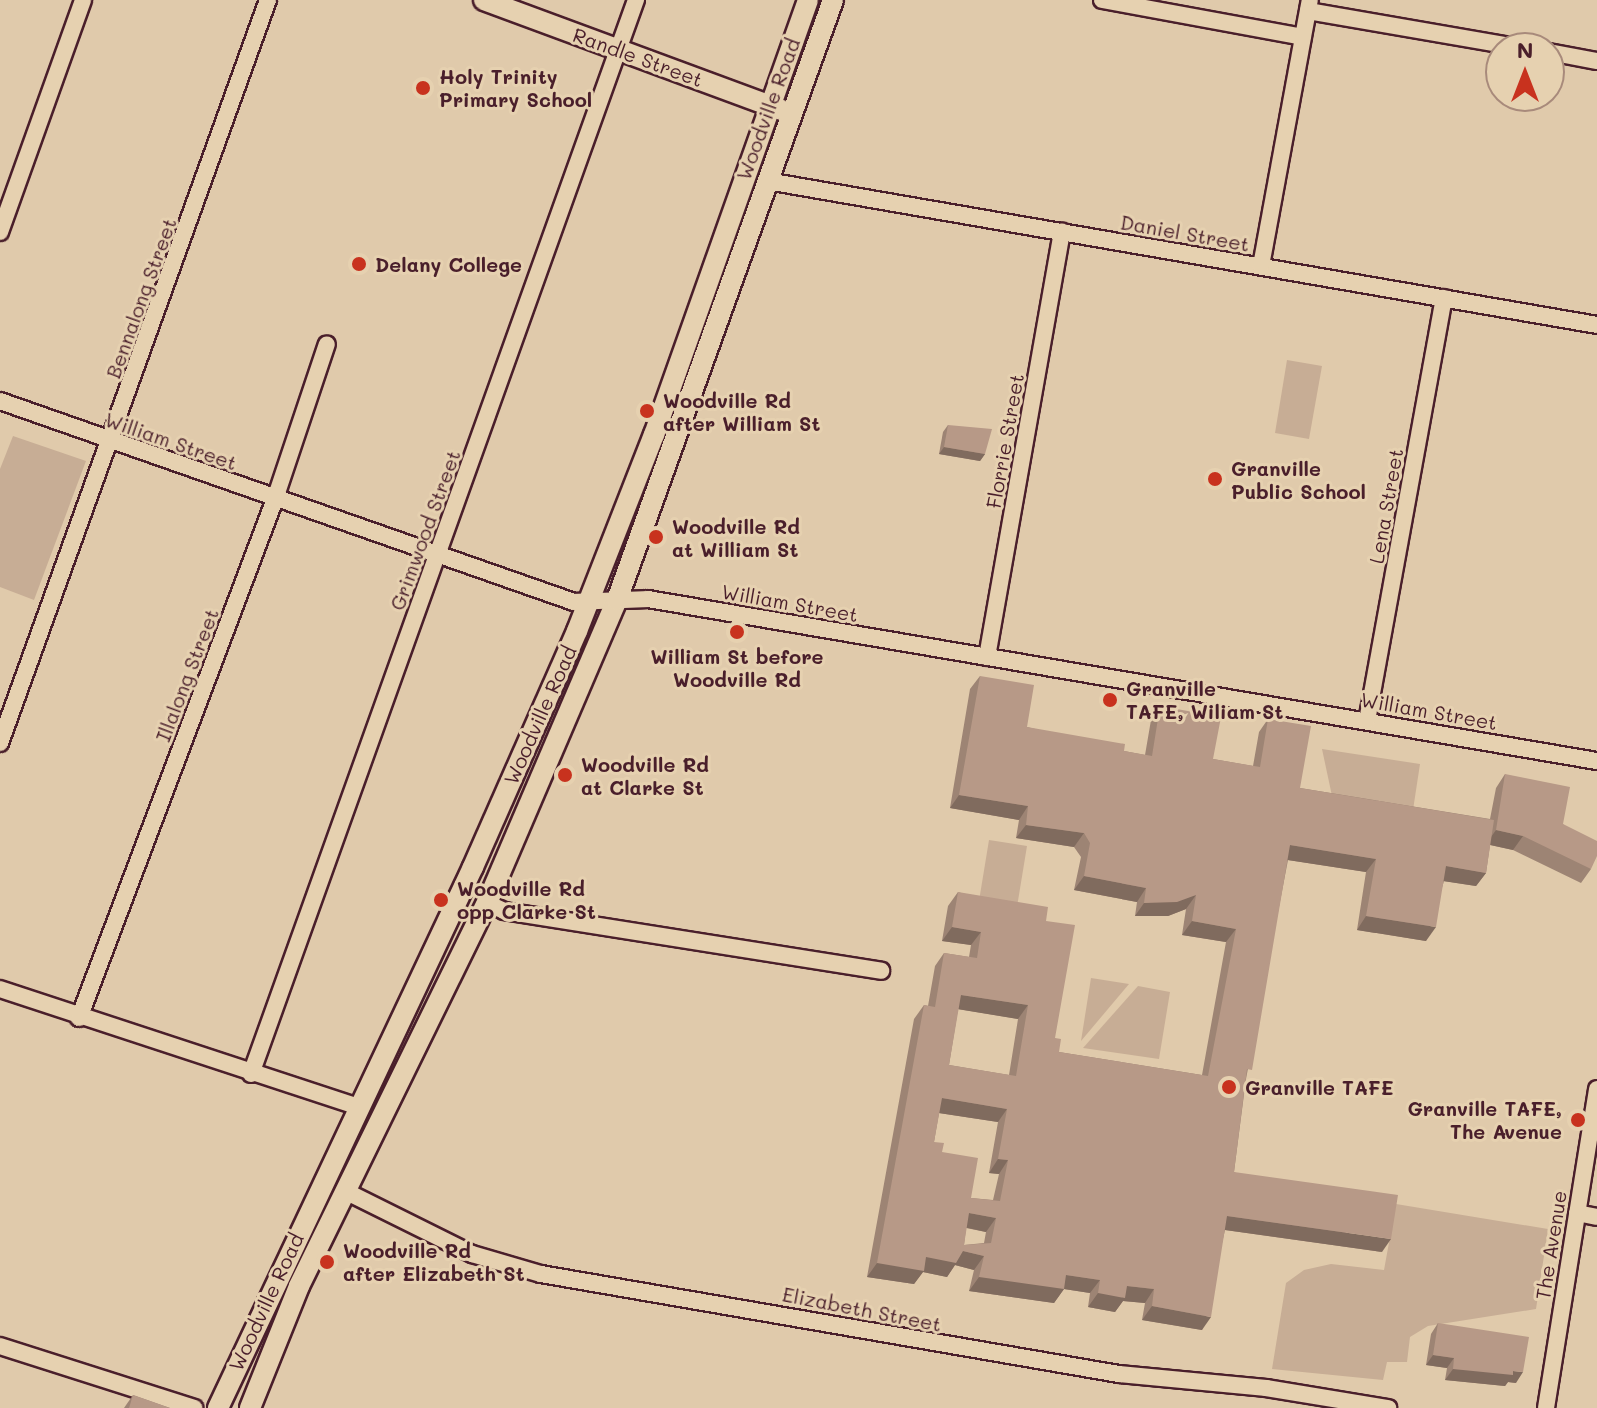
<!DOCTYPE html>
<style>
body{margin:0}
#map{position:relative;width:1597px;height:1408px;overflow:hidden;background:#e0caab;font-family:Mali,sans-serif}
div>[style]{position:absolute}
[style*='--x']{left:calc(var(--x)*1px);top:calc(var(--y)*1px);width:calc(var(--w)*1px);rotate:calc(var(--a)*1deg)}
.green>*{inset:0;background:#c7ad95}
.roads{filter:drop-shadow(2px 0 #4a1f2b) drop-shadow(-2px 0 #4a1f2b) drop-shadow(0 2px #4a1f2b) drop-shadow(0 -2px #4a1f2b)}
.minor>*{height:16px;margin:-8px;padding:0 8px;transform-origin:8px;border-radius:8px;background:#e6d1b0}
.major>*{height:20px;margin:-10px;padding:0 10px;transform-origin:10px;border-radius:10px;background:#e6d1b0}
.wall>*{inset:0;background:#9d8474}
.shaded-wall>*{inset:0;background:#806b5e}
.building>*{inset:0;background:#b79987}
.dots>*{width:22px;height:22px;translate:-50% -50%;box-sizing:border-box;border:4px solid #e6d1b0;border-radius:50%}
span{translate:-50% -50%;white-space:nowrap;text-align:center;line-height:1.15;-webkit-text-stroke:6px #e6d1b0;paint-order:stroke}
.street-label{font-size:20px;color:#4a1f2b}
.poi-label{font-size:20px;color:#4a1f2b;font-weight:700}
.left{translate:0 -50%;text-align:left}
.right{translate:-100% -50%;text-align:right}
.north{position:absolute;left:1485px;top:32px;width:80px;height:80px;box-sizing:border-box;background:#e6d1b0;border:2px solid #a88a7b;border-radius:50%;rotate:0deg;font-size:22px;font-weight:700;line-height:32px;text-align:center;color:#4a1f2b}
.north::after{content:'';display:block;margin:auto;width:28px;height:36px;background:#c8321e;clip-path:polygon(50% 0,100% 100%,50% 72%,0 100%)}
</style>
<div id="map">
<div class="green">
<i style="clip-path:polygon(1287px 360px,1322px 366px,1309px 439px,1275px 433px)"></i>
<i style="clip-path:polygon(13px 436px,86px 461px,34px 600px,0 587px,0 469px)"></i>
<i style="clip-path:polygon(1322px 749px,1420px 764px,1413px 810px,1332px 796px)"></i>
<i style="clip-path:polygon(989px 840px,1027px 846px,1016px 913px,978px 907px)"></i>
<i style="clip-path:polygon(1091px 978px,1129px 984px,1081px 1041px)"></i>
<i style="clip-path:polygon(1138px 986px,1170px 992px,1159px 1059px,1083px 1048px)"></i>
<i style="clip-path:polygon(1396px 1204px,1548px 1229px,1536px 1309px,1428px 1326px,1410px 1337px,1407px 1362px,1387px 1362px,1383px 1380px,1272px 1369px,1286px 1283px,1304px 1270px,1331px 1264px,1384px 1270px)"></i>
</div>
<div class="roads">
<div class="minor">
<i style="--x:1102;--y:0;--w:204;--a:10.4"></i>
<i style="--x:1308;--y:11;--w:218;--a:9.8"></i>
<i style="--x:1549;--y:52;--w:49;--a:10.6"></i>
<i style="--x:767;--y:181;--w:842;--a:9.84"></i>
<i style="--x:0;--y:232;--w:246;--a:-70.3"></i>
<i style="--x:1261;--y:266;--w:270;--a:-79.6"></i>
<i style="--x:0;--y:401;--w:608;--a:19.3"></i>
<i style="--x:574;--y:602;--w:74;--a:-2.3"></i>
<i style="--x:648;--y:599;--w:963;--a:9.69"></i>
<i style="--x:987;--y:657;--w:432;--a:-80"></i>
<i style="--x:1367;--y:721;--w:430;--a:-79.7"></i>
<i style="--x:0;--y:743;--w:790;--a:-70.17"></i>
<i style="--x:487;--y:903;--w:19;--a:25"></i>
<i style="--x:504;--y:911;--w:382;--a:9"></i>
<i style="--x:0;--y:989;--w:377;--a:18.2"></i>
<i style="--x:79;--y:1018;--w:555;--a:-69.31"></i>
<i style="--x:275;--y:499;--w:163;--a:-71.5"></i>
<i style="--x:251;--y:1074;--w:1141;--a:-70.28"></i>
<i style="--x:345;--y:1191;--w:142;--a:26.4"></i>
<i style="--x:472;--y:1254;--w:72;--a:16.2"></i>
<i style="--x:541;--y:1274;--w:587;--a:9.82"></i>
<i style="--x:1119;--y:1374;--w:148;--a:5.4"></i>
<i style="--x:1266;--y:1388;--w:124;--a:9.3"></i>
<i style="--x:1577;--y:1213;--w:20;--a:11"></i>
<i style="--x:0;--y:1346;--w:204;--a:17.7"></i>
<i style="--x:1546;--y:1408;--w:323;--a:-80.9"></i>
</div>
<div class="major">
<i style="--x:484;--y:0;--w:317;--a:20.3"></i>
<i style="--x:218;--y:1408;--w:598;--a:-64.76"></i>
<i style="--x:473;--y:867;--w:258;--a:-66.2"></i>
<i style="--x:577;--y:631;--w:211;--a:-68.6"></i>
<i style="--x:654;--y:435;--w:461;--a:-70.5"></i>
<i style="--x:250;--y:1408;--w:131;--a:-68.1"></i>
<i style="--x:299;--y:1286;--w:427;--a:-63.9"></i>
<i style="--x:487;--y:903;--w:330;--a:-66.8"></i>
<i style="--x:617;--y:600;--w:638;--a:-70.2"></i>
</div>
</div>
<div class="wall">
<i style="clip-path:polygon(948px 425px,985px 454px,980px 461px,939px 454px,943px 432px)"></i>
<i style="clip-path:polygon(evenodd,980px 676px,1027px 727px,1124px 751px,1145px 755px,1151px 720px,1160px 706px,1213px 759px,1253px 766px,1259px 732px,1268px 719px,1300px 788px,1490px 819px,1496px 788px,1505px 774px,1563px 824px,1591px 869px,1581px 883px,1513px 850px,1490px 845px,1486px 873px,1476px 886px,1444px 881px,1426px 941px,1357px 930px,1366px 872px,1288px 860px,1246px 1079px,1234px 1172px,1382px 1252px,1225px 1230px,1202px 1330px,1142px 1320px,1145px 1303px,1123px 1301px,1115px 1312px,1088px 1307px,1090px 1293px,1064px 1289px,1054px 1303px,969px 1291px,974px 1270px,955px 1265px,947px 1277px,923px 1272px,914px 1284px,867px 1277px,914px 1019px,924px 1005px,928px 1006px,935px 966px,944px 953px,969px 957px,971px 945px,942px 941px,948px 906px,958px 892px,1046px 921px,1055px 1038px,1059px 1052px,1202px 1075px,1226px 942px,1182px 935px,1186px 909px,1168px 916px,1135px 916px,1137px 902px,1074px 890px,1081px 857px,1074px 847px,1016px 838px,1019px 820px,950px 808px,970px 689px,980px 676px,958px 1009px,1018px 1019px,1009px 1075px,949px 1065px,958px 1009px,980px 676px,939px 1113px,998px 1122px,989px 1173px,999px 1174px,993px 1200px,971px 1198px,934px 1142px,939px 1113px,980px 676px,966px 1228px,986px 1232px,984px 1243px,964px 1245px,966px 1228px)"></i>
<i style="clip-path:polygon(1438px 1323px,1516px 1383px,1508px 1382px,1505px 1386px,1445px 1380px,1447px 1368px,1426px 1365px,1431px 1334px)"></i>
<i style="clip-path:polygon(133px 1395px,170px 1408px,124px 1408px)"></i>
</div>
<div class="shaded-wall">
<i style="clip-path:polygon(944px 447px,985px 454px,980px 461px,939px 454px)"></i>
<i style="clip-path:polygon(959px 795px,1028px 806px,1019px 820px,950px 808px)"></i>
<i style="clip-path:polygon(1026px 825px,1084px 833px,1074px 847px,1016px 838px)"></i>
<i style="clip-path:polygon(1496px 830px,1523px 836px,1513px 850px,1486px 844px)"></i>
<i style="clip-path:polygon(1290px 845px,1376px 859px,1366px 872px,1281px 859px)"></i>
<i style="clip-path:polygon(1446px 866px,1486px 873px,1476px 886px,1436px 880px)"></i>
<i style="clip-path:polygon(1084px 876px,1146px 888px,1137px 902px,1074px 890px)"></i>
<i style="clip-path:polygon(1196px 895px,1186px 909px,1168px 916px,1135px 916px,1144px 903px)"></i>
<i style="clip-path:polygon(1366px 916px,1436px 927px,1426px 941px,1357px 930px)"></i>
<i style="clip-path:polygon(1192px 921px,1236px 929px,1226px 942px,1182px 935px)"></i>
<i style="clip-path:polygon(952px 927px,981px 932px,971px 945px,942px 941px)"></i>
<i style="clip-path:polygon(961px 995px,1028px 1005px,1018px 1019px,951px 1008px)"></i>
<i style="clip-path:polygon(942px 1098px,1007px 1109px,998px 1122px,932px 1112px)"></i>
<i style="clip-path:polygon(998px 1159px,1008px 1160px,999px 1174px,989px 1173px)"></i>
<i style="clip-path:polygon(969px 1213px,996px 1218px,986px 1232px,959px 1226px)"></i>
<i style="clip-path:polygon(1227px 1216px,1391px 1239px,1382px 1252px,1218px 1229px)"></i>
<i style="clip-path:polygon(963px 1251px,984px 1256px,974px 1270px,955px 1265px,947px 1277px,923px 1272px,914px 1284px,867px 1277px,877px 1263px,926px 1257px)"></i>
<i style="clip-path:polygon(1066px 1275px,1100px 1280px,1090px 1293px,1064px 1289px,1054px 1303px,969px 1291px,979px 1277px)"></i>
<i style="clip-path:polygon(1127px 1286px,1154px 1289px,1145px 1303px,1123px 1301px,1115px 1312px,1088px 1307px,1098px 1293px)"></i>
<i style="clip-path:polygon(1152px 1306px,1211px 1317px,1202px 1330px,1142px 1320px)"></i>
<i style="clip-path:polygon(1433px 1355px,1454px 1358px,1447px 1368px,1426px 1365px)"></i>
<i style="clip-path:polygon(1453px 1369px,1513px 1371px,1523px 1372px,1516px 1383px,1508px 1382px,1505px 1386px,1445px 1380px)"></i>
</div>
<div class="building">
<i style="clip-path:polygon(948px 425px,992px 429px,985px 454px,944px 447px)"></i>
<i style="clip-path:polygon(evenodd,980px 676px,1034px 685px,1027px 727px,1125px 744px,1124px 751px,1152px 756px,1160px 706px,1221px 717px,1213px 759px,1260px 767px,1268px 719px,1311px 726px,1300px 788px,1494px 820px,1486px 873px,1446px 866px,1436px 927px,1366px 916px,1376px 859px,1290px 845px,1252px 1070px,1247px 1069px,1234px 1172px,1398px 1195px,1391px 1239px,1227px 1216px,1211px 1317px,1152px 1306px,1154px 1289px,1127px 1286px,1125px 1298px,1098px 1293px,1100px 1280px,1066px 1275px,1064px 1289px,979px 1277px,984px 1256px,963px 1251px,956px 1263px,926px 1257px,924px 1271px,877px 1263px,924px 1005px,935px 1007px,944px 953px,977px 958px,981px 932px,952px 927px,958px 892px,1048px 907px,1046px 921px,1075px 925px,1055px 1038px,1061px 1039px,1059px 1052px,1208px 1076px,1236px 929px,1192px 921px,1196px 895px,1177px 902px,1144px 903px,1146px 888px,1084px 876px,1090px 843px,1084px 833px,1026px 825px,1028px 806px,959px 795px,980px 676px,961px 995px,1028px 1005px,1016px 1076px,949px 1065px,961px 995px,980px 676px,942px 1098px,1007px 1109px,998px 1159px,1008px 1160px,1000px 1201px,971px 1198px,978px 1158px,942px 1152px,944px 1143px,934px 1142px,942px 1098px,980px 676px,969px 1213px,996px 1218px,991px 1243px,964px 1245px,969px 1213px)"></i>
<i style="clip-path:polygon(1505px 774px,1570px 787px,1563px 824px,1597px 841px,1597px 856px,1591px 869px,1523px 836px,1496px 830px)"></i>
<i style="clip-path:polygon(1438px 1323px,1529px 1337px,1523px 1372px,1513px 1371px,1513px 1375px,1453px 1369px,1454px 1358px,1433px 1355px)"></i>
<i style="clip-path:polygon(133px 1395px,170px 1408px,129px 1408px)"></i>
</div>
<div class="dots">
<i style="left:423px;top:88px;background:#c8321e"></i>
<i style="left:359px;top:264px;background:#c8321e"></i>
<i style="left:647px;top:411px;background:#c8321e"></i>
<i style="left:1215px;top:479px;background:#c8321e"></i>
<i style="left:656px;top:537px;background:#c8321e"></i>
<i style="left:737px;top:632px;background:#c8321e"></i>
<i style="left:1110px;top:700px;background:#c8321e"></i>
<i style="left:565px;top:775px;background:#c8321e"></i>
<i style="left:441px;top:900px;background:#c8321e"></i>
<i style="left:1229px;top:1087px;background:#c8321e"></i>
<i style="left:1578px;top:1120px;background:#c8321e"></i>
<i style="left:327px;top:1262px;background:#c8321e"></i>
</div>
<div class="street-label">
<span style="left:638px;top:57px;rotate:20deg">Randle Street</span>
<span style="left:768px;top:109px;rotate:-70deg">Woodville Road</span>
<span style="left:1185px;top:233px;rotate:10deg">Daniel Street</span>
<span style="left:141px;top:298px;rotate:-70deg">Bennalong Street</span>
<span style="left:171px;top:441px;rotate:19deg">William Street</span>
<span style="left:1005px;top:441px;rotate:-80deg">Florrie Street</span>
<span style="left:1386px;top:506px;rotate:-80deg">Lena Street</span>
<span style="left:425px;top:530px;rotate:-70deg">Grimwood Street</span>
<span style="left:790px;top:603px;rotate:10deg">William Street</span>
<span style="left:187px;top:675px;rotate:-69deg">Illalong Street</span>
<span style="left:1429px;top:711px;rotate:10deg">William Street</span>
<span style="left:540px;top:715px;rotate:-66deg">Woodville Road</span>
<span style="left:1551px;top:1245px;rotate:-81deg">The Avenue</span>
<span style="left:266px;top:1302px;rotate:-65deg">Woodville Road</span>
<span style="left:862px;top:1309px;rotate:11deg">Elizabeth Street</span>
</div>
<div class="poi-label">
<span class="left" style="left:439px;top:88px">Holy Trinity<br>Primary School</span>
<span class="left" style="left:375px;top:264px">Delany College</span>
<span class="left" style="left:663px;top:412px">Woodville Rd<br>after William St</span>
<span class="left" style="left:1231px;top:480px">Granville<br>Public School</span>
<span class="left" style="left:672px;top:538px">Woodville Rd<br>at William St</span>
<span style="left:737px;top:668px">William St before<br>Woodville Rd</span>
<span class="left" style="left:1126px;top:700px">Granville<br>TAFE, Wiliam St</span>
<span class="left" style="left:581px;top:776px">Woodville Rd<br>at Clarke St</span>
<span class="left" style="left:457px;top:900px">Woodville Rd<br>opp Clarke St</span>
<span class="left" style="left:1245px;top:1087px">Granville TAFE</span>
<span class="right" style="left:1562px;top:1120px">Granville TAFE,<br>The Avenue</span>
<span class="left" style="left:343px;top:1262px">Woodville Rd<br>after Elizabeth St</span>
</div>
<div class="north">N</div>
</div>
